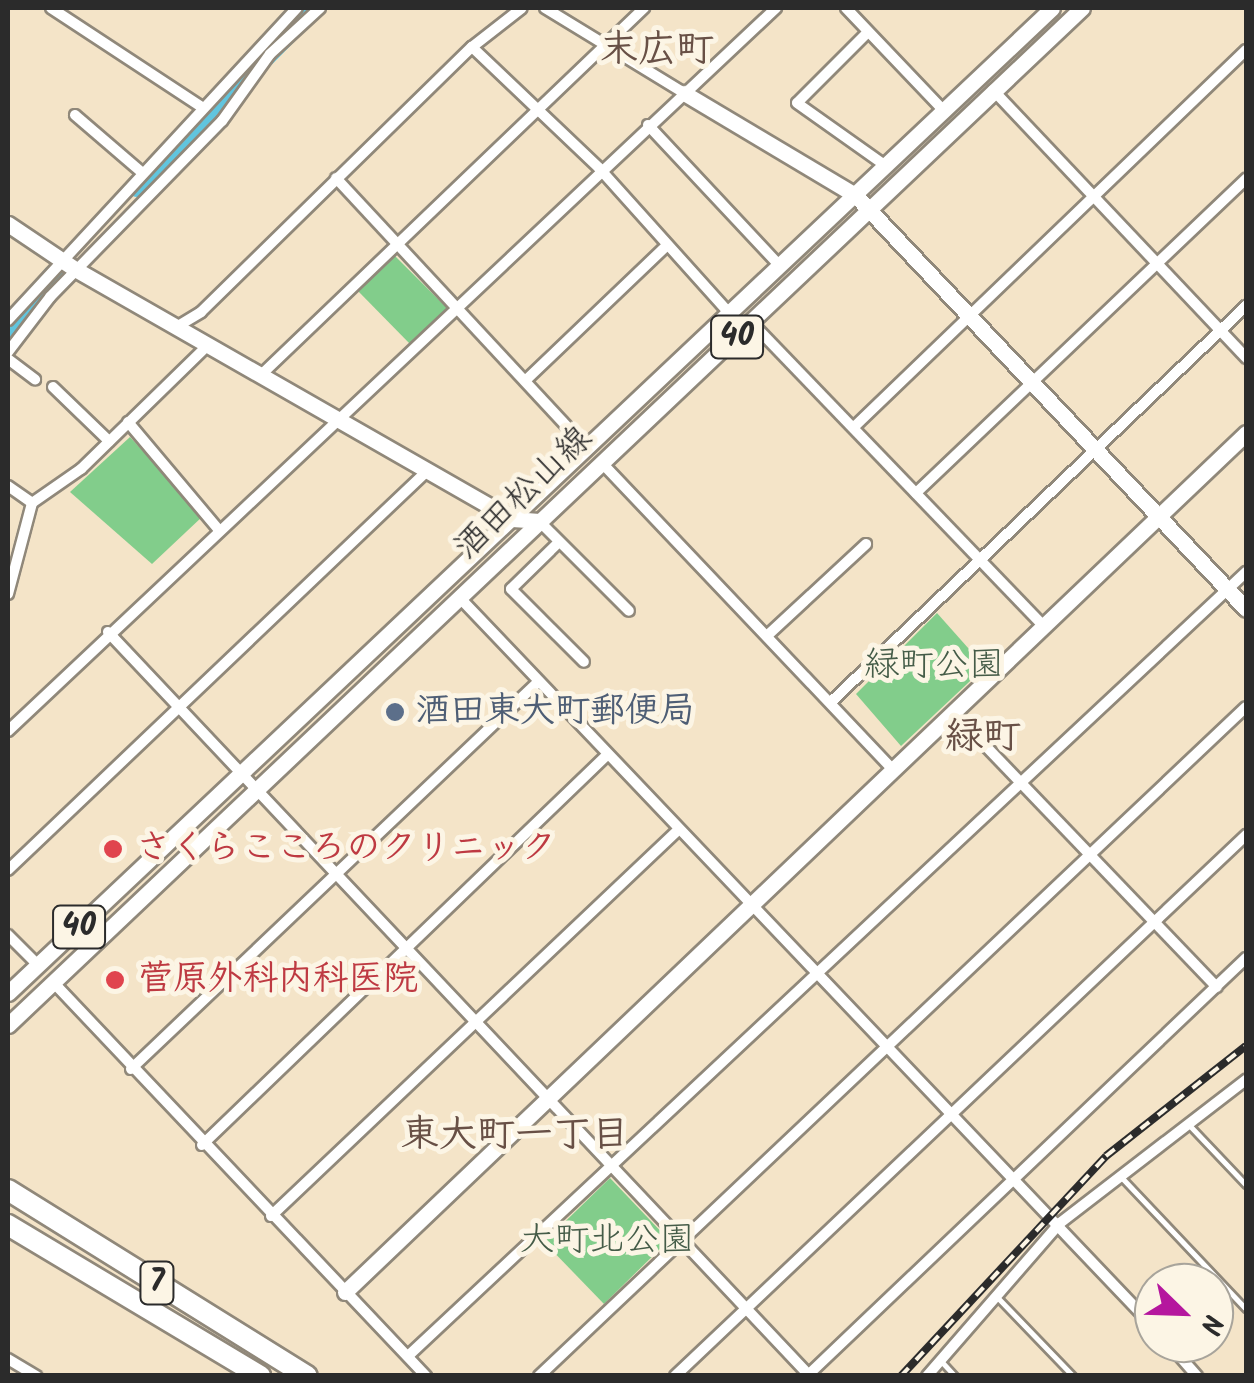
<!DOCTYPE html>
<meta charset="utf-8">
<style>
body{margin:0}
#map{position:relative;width:1254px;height:1383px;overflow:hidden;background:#f4e4c8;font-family:Kalam,"Klee One",sans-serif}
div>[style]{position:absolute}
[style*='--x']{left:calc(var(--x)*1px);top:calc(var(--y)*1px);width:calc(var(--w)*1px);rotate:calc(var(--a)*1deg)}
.green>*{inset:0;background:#82cd8b}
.river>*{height:22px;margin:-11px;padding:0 11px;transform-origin:11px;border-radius:11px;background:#61c5de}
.roads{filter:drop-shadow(2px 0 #90887a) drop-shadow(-2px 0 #90887a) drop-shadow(0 2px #90887a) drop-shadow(0 -2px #90887a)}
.lane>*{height:5px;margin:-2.5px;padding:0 2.5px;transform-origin:2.5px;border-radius:2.5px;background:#fff}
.street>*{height:10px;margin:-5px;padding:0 5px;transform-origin:5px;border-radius:5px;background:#fff}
.secondary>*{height:15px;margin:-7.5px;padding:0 7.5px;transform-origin:7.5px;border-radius:7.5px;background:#fff}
.primary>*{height:15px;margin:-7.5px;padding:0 7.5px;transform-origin:7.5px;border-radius:7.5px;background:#fff}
.highway>*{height:20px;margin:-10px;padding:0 10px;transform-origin:10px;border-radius:10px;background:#fff}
.rail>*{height:8px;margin-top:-4px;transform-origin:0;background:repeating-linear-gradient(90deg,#fcf5e5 0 11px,#2b2b2b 0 22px);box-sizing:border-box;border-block:2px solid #2b2b2b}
.dots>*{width:28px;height:28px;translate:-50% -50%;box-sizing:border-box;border:5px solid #fcf5e5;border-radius:50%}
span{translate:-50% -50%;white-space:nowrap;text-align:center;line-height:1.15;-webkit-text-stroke:10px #fcf5e5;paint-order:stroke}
.shield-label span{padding:2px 8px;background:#fcf5e5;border:2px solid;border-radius:8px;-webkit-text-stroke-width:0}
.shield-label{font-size:32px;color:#2b2b2b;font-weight:700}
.street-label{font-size:35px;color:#2b2b2b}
.park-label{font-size:35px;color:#455c48}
.service-label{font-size:35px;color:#4e5e75;font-weight:700}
.left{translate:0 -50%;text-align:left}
.health-label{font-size:35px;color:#be3a42;font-weight:700}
.neighbourhood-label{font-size:38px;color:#685046;font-weight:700}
.frame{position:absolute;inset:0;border:10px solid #2b2b2b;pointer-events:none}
.north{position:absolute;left:1134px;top:1263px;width:100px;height:100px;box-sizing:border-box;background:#fcf5e5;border:2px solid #a8a49b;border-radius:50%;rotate:113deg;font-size:28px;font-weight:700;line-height:40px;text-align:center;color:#2b2b2b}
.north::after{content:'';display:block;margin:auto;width:35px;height:45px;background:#b5179e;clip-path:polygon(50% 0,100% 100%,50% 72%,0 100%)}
</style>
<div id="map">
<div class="green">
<i style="clip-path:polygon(394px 255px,447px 308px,411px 345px,357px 290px)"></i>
<i style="clip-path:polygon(130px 437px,203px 516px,152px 564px,70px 492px)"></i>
<i style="clip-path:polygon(937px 613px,985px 667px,901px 746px,856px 694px)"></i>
<i style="clip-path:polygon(610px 1178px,669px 1240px,604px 1304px,544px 1242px)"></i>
</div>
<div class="river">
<i style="--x:137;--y:186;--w:250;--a:-45.5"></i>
<i style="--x:8;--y:336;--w:76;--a:-53"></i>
</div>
<div class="roads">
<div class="lane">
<i style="--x:1190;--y:1126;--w:81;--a:46.5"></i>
<i style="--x:1122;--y:1178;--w:180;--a:46.6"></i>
<i style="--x:997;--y:1297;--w:110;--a:46.1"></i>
<i style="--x:940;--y:1360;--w:22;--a:47"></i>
</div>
<div class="street">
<i style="--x:51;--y:8;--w:178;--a:33.3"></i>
<i style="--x:545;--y:8;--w:163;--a:31.4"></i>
<i style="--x:846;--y:8;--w:141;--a:46.4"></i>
<i style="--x:868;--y:32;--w:100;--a:135"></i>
<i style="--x:797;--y:103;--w:109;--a:35.3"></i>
<i style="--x:472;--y:47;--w:175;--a:43.6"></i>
<i style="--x:599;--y:168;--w:195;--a:48.1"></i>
<i style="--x:993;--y:90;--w:369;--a:46.6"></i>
<i style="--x:75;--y:115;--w:86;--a:40.7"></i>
<i style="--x:648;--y:125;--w:193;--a:46.9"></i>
<i style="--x:336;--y:178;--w:367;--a:47.1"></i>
<i style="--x:8;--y:320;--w:425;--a:-47.2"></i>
<i style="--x:752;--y:323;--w:421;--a:46.1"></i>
<i style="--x:178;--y:326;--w:27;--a:-31"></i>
<i style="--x:201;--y:312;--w:379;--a:-44.4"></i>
<i style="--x:472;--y:47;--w:63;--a:-38"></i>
<i style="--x:8;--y:352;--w:69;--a:-52.6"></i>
<i style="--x:50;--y:297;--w:246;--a:-45.7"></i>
<i style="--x:222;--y:121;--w:82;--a:-54.4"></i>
<i style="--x:270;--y:54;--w:68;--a:-42.6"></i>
<i style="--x:8;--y:359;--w:34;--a:37"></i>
<i style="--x:263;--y:373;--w:528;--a:-43.77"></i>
<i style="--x:526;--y:380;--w:192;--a:-43.7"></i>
<i style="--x:53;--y:387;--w:78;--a:44"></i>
<i style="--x:128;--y:422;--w:141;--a:49.9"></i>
<i style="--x:854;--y:427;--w:544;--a:-43.88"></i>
<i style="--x:601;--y:462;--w:423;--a:46.5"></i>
<i style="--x:8;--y:486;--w:29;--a:35"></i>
<i style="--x:916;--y:493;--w:456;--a:-43.6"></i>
<i style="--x:539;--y:521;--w:127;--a:45"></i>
<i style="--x:559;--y:542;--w:67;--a:135.6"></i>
<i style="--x:511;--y:589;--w:103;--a:45"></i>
<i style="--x:8;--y:594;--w:94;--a:-75.2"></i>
<i style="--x:32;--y:503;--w:60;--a:-34.8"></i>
<i style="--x:81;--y:469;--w:179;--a:-44.3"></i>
<i style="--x:459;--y:597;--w:1008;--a:46.41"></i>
<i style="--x:108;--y:632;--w:1020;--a:46.67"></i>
<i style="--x:770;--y:633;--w:131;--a:-42.8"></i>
<i style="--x:833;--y:700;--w:571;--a:-43.65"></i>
<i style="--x:953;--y:712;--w:381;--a:46.2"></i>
<i style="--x:8;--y:731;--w:1055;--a:-43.27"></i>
<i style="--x:8;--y:870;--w:580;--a:-43.6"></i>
<i style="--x:8;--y:935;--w:42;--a:45"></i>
<i style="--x:53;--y:982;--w:543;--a:46.57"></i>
<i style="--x:131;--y:1069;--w:560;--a:-43.55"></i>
<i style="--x:202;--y:1145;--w:561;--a:-43.92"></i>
<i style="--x:271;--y:1216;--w:558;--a:-43.48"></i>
<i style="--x:1168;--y:1343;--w:44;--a:48.7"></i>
<i style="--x:408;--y:1356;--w:1148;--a:-43.09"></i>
<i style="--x:8;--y:1359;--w:33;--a:31"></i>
<i style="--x:539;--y:1376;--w:973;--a:-43.42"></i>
<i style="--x:675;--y:1376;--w:787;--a:-43.45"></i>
<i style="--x:807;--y:1376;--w:606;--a:-43.6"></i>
<i style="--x:927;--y:1376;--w:203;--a:-49"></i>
<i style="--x:1060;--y:1223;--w:235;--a:-37.6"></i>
</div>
<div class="secondary">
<i style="--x:684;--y:93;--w:199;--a:30.8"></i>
<i style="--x:855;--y:195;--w:569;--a:46.64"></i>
<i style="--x:8;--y:224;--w:81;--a:33.9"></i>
<i style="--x:75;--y:269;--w:503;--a:29.77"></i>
<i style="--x:512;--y:519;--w:27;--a:4"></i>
<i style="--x:345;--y:1292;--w:1245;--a:-43.63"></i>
</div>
<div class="primary">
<i style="--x:8;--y:993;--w:1435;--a:-43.33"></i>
<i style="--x:8;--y:1025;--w:1479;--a:-43.44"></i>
</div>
<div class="highway">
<i style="--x:8;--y:1190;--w:352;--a:31.9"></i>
<i style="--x:8;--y:1225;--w:294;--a:30.9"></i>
</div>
</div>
<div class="rail">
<i style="--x:901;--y:1376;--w:301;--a:-47"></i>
<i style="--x:1106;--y:1156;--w:178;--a:-38.2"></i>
</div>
<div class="dots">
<i style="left:395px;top:712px;background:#5c6f8a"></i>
<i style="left:113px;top:849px;background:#e0444e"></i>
<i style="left:115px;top:980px;background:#e0444e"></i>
</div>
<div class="shield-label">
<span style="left:737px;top:337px">40</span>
<span style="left:79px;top:927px">40</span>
<span style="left:157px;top:1283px">7</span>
</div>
<div class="street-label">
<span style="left:524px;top:494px;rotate:-44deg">酒田松山線</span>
</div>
<div class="park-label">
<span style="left:934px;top:666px">緑町公園</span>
<span style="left:607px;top:1241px">大町北公園</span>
</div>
<div class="service-label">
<span class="left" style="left:415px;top:712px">酒田東大町郵便局</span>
</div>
<div class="health-label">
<span class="left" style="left:136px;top:849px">さくらこころのクリニック</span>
<span class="left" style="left:138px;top:980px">菅原外科内科医院</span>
</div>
<div class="neighbourhood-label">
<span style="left:657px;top:52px">末広町</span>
<span style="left:983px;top:739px">緑町</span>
<span style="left:515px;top:1137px">東大町一丁目</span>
</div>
<div class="frame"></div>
<div class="north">N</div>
</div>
